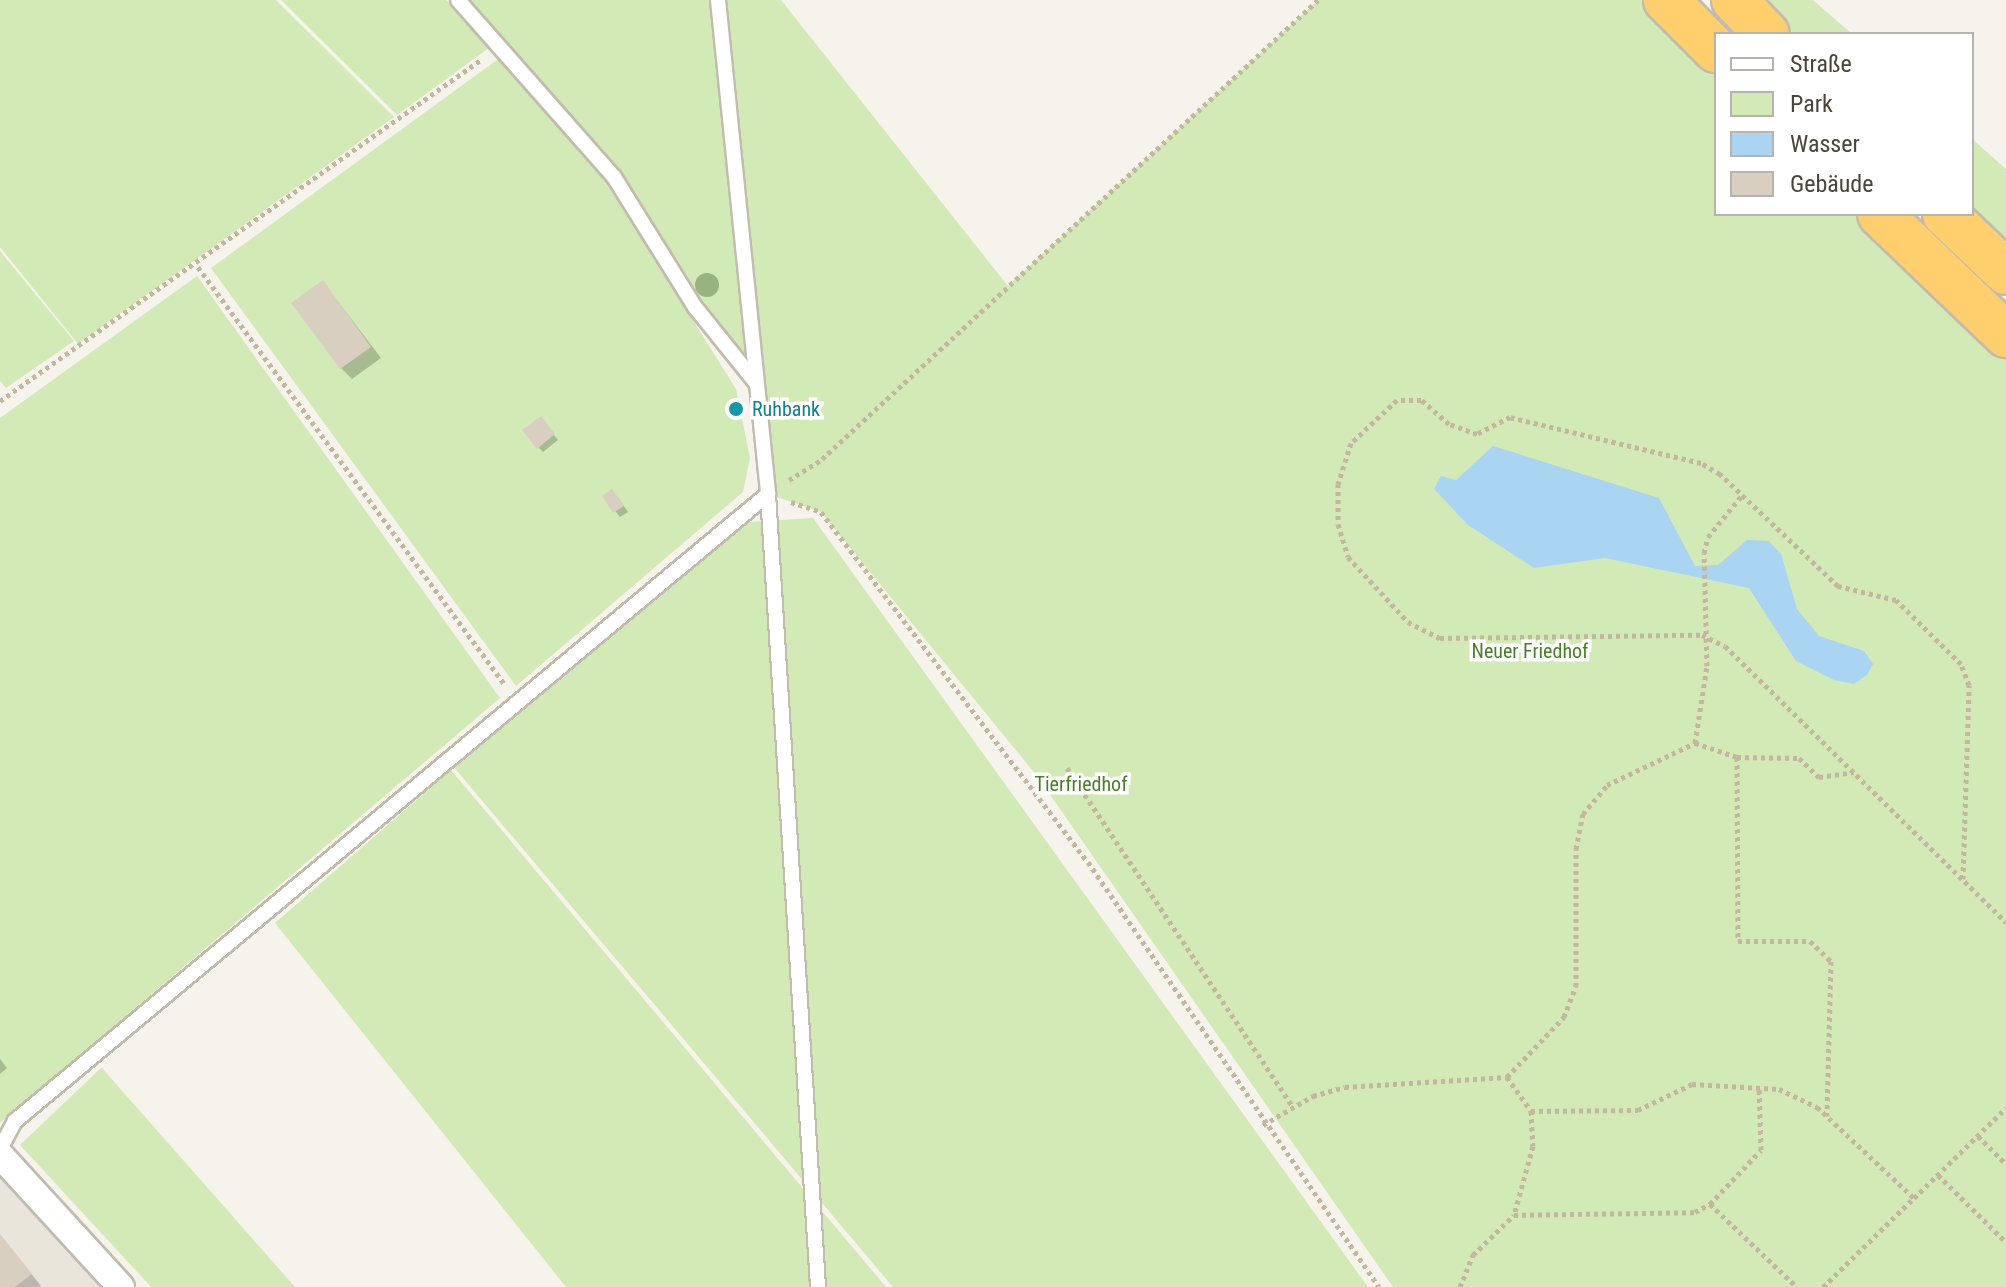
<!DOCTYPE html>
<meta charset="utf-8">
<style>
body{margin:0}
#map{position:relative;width:2006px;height:1287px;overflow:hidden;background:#f6f3ec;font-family:"Roboto Condensed",sans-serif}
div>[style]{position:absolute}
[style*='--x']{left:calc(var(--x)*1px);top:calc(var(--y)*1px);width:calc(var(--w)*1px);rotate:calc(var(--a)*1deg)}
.residential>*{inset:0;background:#eae5da}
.green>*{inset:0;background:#d2eab5}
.water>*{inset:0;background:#a9d4f2}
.shadow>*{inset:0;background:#0003}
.building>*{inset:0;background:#d8cfc1}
.path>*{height:5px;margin-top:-2.5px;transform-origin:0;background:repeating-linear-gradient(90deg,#c4b79f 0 4px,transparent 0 8px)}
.roads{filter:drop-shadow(2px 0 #c2bbae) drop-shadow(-2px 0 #c2bbae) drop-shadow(0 2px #c2bbae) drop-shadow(0 -2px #c2bbae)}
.lane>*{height:14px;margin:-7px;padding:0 7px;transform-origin:7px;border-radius:7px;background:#fff}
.street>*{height:26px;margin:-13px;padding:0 13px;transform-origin:13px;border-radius:13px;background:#fff}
.highway>*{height:44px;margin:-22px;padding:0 22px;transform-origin:22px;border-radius:22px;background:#ffcf6e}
.trees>*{width:24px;height:24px;margin:-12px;border-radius:50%;background:#97b381}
.dots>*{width:22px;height:22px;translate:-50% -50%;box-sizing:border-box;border:4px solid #fff;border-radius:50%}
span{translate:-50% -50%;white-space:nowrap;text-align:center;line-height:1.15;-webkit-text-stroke:7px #fff;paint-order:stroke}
.culture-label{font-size:20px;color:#0d838f}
.left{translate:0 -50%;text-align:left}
.park-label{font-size:20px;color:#4a7f2a}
.legend{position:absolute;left:1714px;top:32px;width:260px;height:184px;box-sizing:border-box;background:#fff;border:2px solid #b7b4b0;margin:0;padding:10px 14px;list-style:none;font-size:24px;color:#4b4439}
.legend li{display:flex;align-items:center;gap:16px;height:40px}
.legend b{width:40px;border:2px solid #b7b4b0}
</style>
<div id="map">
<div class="residential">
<i style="clip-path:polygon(0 1156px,113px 1287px,0 1287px)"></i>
</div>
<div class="green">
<i style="clip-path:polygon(0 0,276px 0,394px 117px,78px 344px,0 247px)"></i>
<i style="clip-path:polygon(281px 0,446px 0,493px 45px,397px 115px)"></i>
<i style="clip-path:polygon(458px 0,781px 0,1008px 286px,1318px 0,1666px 0,1716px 50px,1716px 214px,1880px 214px,2006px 335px,2006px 1287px,1393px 1287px,1037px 776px,821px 512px,768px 494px,757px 383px,614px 177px)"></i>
<i style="clip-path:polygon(1734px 0,1813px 0,1852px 34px,1767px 34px)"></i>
<i style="clip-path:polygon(501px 57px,609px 186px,736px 389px,750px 458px,743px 492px,516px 686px,211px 268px)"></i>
<i style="clip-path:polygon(1972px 139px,2006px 169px,2006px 272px,1972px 214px)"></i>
<i style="clip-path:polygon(0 251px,74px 341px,6px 388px,0 381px)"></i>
<i style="clip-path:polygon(197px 276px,500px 698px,0 1123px,0 418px)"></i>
<i style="clip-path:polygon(813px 518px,1368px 1287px,893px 1287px,452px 765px,748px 522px)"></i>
<i style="clip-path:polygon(451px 770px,886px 1287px,566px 1287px,275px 923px)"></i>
<i style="clip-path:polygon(101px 1068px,102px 1068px,295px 1287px,151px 1287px,20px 1145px)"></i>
</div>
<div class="water">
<i style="clip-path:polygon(1493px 446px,1659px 498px,1695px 566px,1718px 565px,1747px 540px,1769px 541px,1781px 554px,1797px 609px,1819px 636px,1864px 651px,1873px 664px,1867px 675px,1854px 684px,1834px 680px,1796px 661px,1749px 588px,1605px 558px,1534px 568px,1468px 525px,1434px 489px,1441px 476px,1456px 480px)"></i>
</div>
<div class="shadow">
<i style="clip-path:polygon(323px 282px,381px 358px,352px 379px,341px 368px)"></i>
<i style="clip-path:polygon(545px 424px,558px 440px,543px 452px,538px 447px)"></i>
<i style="clip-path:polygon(617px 496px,628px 512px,620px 517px,604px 497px)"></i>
<i style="clip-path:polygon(0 1059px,7px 1068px,0 1074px)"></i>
<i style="clip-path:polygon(0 1235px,41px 1286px,39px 1287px,0 1287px)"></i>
</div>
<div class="building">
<i style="clip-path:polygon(323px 280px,371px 347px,340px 369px,291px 303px)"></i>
<i style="clip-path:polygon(541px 416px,555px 434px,537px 449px,522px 430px)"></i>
<i style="clip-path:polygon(612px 489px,624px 506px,613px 513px,602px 496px)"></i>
<i style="clip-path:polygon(0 1234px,32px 1274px,15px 1287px,0 1287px)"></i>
</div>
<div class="path">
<i style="--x:198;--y:267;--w:519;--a:53.7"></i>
<i style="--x:0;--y:401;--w:591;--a:-35.36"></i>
<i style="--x:789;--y:480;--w:39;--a:-32"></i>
<i style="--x:822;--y:459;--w:676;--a:-42.78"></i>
<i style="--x:791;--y:502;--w:32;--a:18"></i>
<i style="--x:821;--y:512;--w:440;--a:52.7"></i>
<i style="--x:1088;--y:862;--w:515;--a:55.6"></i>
<i style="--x:1695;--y:743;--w:44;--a:18.4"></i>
<i style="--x:1737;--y:757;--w:184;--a:89.7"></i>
<i style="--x:1738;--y:941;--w:72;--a:0"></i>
<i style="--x:1810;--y:941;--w:29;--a:44"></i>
<i style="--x:1831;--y:961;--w:155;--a:91.5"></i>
<i style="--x:1737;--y:757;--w:62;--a:0.9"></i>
<i style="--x:1799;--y:758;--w:28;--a:44"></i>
<i style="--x:1819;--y:777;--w:35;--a:-8"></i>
<i style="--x:1067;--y:768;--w:406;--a:56.3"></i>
<i style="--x:1963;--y:879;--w:194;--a:-88.2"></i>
<i style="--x:1969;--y:685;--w:22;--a:-111"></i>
<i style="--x:1961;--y:664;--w:91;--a:-135.4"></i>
<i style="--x:1896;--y:600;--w:60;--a:-166.4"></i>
<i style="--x:1838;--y:586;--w:163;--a:-136.5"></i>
<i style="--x:1720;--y:474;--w:22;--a:-150"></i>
<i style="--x:1701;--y:463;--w:196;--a:-166.5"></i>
<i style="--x:1510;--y:417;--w:37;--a:153"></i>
<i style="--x:1477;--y:434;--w:30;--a:-160"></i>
<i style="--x:1449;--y:424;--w:37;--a:-139"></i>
<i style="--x:1421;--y:400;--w:24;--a:180"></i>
<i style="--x:1397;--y:400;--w:63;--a:136.9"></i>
<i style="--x:1351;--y:443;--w:43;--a:107.6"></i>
<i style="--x:1338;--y:484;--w:40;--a:90"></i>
<i style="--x:1338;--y:524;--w:34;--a:73"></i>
<i style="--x:1348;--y:557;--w:88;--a:47.3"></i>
<i style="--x:1408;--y:622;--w:36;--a:27"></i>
<i style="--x:1440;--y:638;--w:262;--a:-0.7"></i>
<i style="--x:1702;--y:635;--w:25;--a:26"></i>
<i style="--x:1725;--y:646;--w:394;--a:44.5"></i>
<i style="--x:1507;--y:1077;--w:42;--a:54.8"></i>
<i style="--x:1531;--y:1111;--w:107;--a:-0.5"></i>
<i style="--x:1638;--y:1110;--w:60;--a:-25.7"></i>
<i style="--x:1692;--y:1084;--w:87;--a:3.3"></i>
<i style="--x:1779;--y:1089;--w:42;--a:25.3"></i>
<i style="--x:1817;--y:1107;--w:133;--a:43.2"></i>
<i style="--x:1914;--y:1198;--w:129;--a:-44.4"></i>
<i style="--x:1531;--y:1111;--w:35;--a:87"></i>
<i style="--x:1533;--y:1146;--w:72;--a:105.4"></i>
<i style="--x:1514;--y:1215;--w:181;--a:-0.9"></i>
<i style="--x:1695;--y:1212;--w:17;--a:-28"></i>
<i style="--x:1710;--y:1204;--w:120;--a:43.7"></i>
<i style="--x:1263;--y:1125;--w:58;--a:-30.1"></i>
<i style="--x:1313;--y:1096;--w:33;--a:-16"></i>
<i style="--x:1345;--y:1087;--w:162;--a:-3.5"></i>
<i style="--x:1507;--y:1077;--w:83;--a:-46.5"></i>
<i style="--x:1564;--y:1017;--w:33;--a:-69"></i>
<i style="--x:1576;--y:986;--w:137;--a:-90"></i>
<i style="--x:1576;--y:849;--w:36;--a:-79"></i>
<i style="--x:1583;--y:814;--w:38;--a:-50"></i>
<i style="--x:1607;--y:785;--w:98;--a:-25.5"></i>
<i style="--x:1695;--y:743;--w:78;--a:-81.1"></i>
<i style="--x:1707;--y:666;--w:113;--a:-91.5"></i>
<i style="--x:1704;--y:553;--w:16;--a:-76"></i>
<i style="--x:1708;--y:537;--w:55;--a:-50.9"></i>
<i style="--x:1978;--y:1136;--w:40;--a:45"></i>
<i style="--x:1938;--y:1175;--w:95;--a:44.6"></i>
<i style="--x:1710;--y:1204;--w:74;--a:-46.6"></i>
<i style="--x:1761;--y:1150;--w:64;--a:-91.8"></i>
<i style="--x:1460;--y:1287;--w:35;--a:-68"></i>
<i style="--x:1473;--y:1255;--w:57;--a:-44.3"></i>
<i style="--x:1823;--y:1287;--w:127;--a:-44.4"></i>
</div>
<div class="roads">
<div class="lane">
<i style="--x:458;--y:0;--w:236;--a:48.6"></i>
<i style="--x:614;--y:177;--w:153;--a:58.1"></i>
<i style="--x:695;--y:307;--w:97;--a:51.2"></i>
<i style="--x:718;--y:0;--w:497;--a:84.2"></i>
<i style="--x:768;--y:494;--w:795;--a:86.39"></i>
<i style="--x:0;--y:1149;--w:32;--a:-62"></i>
<i style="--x:15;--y:1121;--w:980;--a:-39.78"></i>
</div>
<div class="street">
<i style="--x:0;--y:1155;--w:179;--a:47.5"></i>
</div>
<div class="highway">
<i style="--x:1666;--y:0;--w:71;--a:45"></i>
<i style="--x:1734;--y:0;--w:47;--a:45.9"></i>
<i style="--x:1880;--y:214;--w:175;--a:43.8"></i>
<i style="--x:1945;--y:214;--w:84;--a:43.6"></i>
</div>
</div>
<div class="trees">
<i style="left:707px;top:285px"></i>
</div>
<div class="dots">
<i style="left:736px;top:409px;background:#0f9aa8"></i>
</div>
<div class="culture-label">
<span class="left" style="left:752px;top:409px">Ruhbank</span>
</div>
<div class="park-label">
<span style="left:1530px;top:651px">Neuer Friedhof</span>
<span style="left:1081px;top:784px">Tierfriedhof</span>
</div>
<ul class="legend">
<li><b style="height:10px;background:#fff"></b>Straße</li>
<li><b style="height:22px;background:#d2eab5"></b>Park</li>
<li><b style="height:22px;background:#a9d4f2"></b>Wasser</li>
<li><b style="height:22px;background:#d8cfc1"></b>Gebäude</li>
</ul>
</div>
